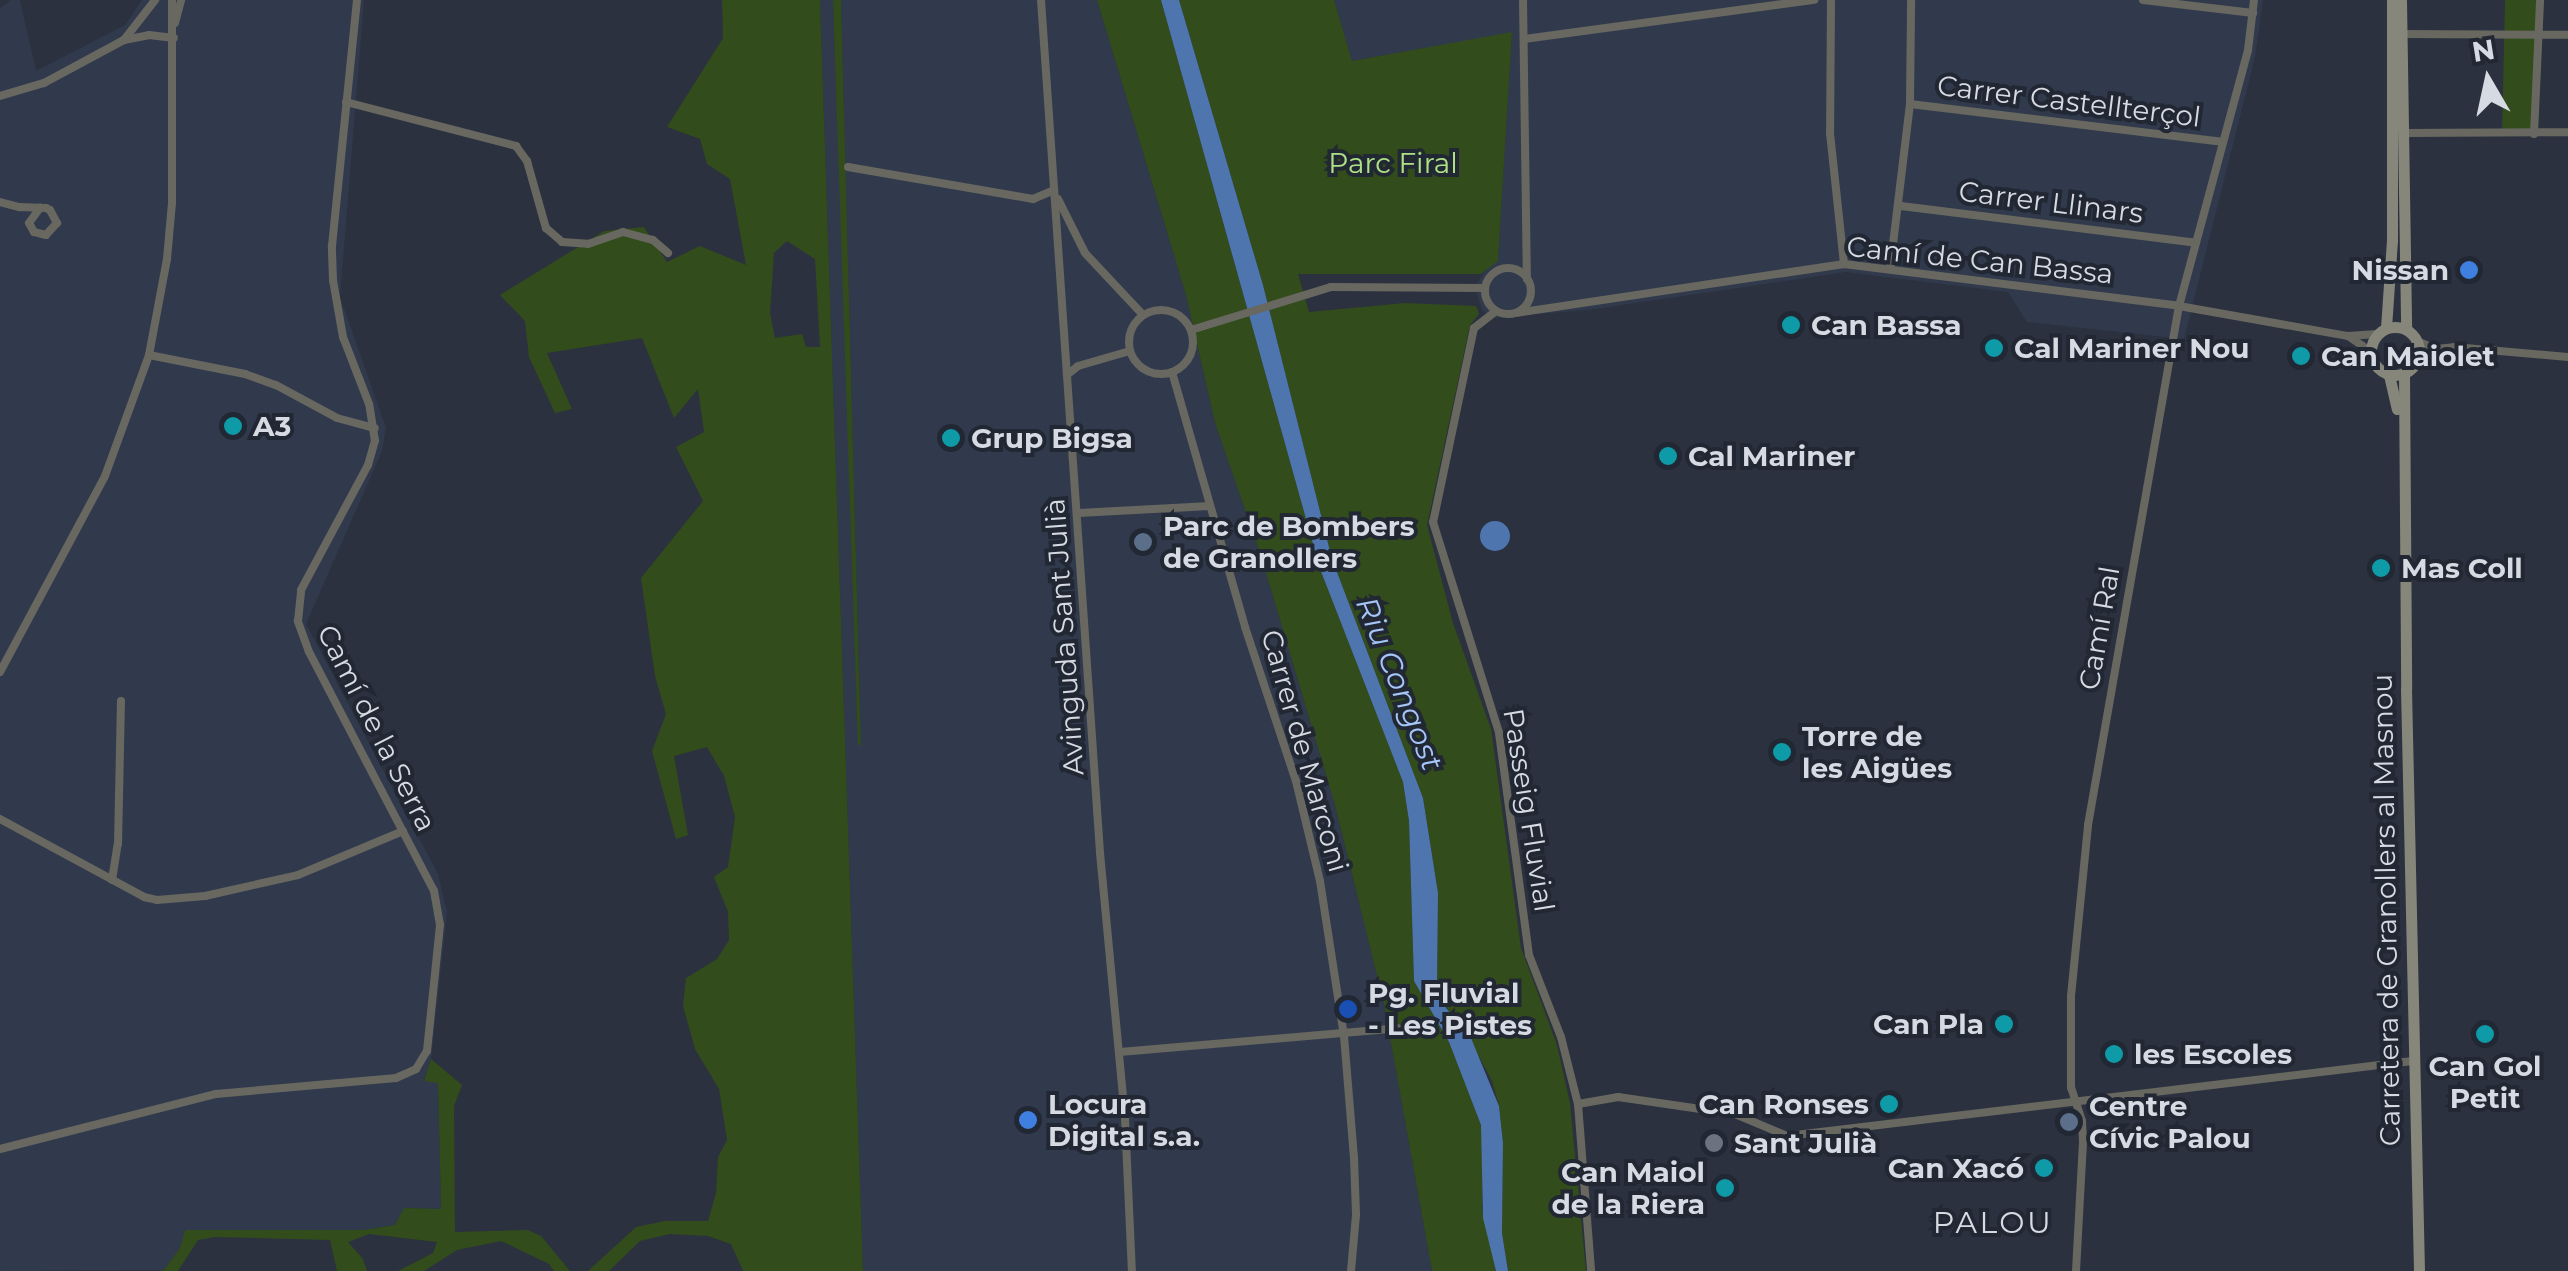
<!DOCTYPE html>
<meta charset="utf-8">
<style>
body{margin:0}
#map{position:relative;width:2568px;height:1271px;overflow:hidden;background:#2b313e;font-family:Montserrat,sans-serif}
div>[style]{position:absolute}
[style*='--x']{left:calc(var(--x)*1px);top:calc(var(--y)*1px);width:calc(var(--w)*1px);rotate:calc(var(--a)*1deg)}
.built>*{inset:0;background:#313a4c}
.green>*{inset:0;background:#324c1b}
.water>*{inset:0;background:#4f75ae}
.round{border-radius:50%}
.minor>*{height:8px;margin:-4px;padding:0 4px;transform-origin:4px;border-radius:4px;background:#686861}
.minor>.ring{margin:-4px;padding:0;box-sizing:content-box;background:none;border:8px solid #686861;border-radius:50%}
.secondary>*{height:11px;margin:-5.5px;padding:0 5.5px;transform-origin:5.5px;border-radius:5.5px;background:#86867b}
.secondary>.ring{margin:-5.5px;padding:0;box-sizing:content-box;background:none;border:11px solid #86867b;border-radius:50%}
.dots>*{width:28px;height:28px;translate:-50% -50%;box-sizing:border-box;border:5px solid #212733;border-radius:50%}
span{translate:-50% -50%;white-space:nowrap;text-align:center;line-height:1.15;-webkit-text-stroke:8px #212733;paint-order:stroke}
.street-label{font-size:28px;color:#d6dae2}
.park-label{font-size:28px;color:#aee086}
.poi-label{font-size:28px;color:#d6dae2;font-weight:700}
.right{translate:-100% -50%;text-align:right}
.left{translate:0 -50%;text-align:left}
.water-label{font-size:30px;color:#a5c6f7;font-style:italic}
.neighbourhood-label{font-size:30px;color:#d6dae2;letter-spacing:2.5px}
.north{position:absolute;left:2438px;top:30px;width:100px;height:100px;-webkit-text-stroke:8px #212733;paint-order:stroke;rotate:351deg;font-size:28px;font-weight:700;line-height:40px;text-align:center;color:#d6dae2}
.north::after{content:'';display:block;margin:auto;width:35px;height:45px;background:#d6dae2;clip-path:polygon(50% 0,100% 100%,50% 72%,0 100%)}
</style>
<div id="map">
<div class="built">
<i style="clip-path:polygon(11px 0,20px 0,36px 71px,125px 25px,142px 0,364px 0,340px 297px,386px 428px,382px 451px,306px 624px,438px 874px,447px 912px,431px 1059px,424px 1080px,438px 1082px,441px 1209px,405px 1208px,395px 1225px,364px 1230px,185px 1230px,181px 1248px,164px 1270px,0 1271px,0 8px)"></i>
<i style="clip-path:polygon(820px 0,833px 0,861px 745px,841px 0,1097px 0,1186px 295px,1215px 423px,1261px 556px,1335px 805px,1384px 1004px,1432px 1271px,863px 1271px)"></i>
<i style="clip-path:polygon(1334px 0,2263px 0,2255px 57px,2184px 339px,2027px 322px,2008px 292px,1846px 272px,1595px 309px,1492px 318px,1482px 310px,1475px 287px,1488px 266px,1498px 260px,1512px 33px,1352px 61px)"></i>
</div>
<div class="green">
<i style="clip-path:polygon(evenodd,722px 0,820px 0,863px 1271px,743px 1271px,731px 1244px,708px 1236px,670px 1234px,640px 1241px,609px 1271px,588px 1271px,636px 1227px,665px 1221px,708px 1221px,716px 1193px,718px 1157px,727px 1140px,719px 1089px,695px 1049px,683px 1006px,686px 978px,717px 959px,729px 940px,728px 912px,714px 877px,728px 867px,735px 817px,724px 776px,707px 747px,674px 756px,688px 835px,676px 839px,652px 751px,666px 714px,655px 676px,641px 578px,703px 501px,676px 447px,704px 432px,698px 389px,674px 418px,642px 338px,547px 353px,572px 409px,555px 413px,529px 357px,525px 321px,500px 295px,604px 231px,644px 227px,667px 262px,700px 246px,746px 265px,730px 179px,707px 164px,700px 139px,667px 127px,723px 38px,722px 0,787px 241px,815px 259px,820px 347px,806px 347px,802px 334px,775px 338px,770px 313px,774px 253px,787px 241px)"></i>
<i style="clip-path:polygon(833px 0,841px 0,861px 745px,858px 745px)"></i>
<i style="clip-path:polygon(1097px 0,1161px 0,1320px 569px,1403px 782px,1409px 821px,1414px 981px,1449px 1042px,1483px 1130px,1482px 1208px,1496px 1271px,1432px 1271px,1384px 1004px,1335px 805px,1261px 556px,1215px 423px,1186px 295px)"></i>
<i style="clip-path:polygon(1179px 0,1334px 0,1352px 61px,1512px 32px,1498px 261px,1481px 274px,1298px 274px,1309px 312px,1405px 303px,1476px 306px,1479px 314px,1470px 325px,1427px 525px,1453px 623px,1491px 729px,1521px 948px,1557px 1045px,1570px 1103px,1586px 1271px,1508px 1271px,1502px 1233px,1503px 1143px,1499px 1106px,1492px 1081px,1465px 1030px,1446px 1008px,1437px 988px,1438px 893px,1423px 798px,1332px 559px,1263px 285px)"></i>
<i style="clip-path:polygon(2505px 0,2540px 0,2534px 134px,2502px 135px)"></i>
<i style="clip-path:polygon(431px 1059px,462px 1085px,454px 1106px,455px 1232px,528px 1230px,541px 1236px,570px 1271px,554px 1271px,549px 1264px,501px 1241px,457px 1250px,424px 1271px,398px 1271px,433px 1253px,437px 1242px,369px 1234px,348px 1242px,363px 1259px,367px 1271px,337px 1271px,330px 1240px,215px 1237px,198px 1240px,178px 1271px,157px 1271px,164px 1270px,180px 1248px,185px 1230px,364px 1230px,395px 1225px,404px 1208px,441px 1209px,438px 1083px,424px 1081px)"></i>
</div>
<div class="water">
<i style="clip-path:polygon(1161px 0,1179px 0,1263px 285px,1332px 559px,1423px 798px,1438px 893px,1437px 988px,1446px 1008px,1471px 1038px,1499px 1106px,1503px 1143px,1502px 1233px,1508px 1271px,1496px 1271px,1483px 1218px,1481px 1125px,1449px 1042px,1414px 981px,1409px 821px,1403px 782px,1320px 569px)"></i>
<i class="round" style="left:1480px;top:521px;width:30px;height:30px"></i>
</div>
<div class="minor">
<i style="--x:1041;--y:0;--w:855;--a:86.04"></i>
<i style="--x:1100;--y:853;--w:267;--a:84.6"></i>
<i style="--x:1125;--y:1119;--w:152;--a:87.4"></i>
<i style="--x:1523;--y:0;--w:279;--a:89.2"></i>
<i style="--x:1831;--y:0;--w:133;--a:90.4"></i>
<i style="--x:1830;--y:133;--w:132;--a:83.9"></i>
<i style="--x:2143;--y:0;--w:111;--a:6.7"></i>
<i style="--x:175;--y:23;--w:24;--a:-75"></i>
<i style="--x:2401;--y:34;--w:167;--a:0.3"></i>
<i style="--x:1524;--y:39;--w:293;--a:-7.7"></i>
<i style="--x:124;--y:40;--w:51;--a:-52.2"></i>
<i style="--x:0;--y:96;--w:46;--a:-16.5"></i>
<i style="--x:44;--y:83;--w:91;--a:-28.3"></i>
<i style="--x:124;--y:40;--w:25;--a:-11"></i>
<i style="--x:149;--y:35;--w:25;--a:7"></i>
<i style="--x:346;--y:102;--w:176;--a:14.5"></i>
<i style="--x:516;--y:146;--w:19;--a:54"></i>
<i style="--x:527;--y:161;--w:70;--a:74.2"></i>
<i style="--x:546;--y:228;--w:21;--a:41"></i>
<i style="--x:562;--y:242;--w:26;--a:4"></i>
<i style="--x:588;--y:244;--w:37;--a:-19"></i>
<i style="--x:623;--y:232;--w:31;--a:15"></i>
<i style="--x:653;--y:240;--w:20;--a:41"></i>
<i style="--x:1910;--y:104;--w:314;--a:6.9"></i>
<i style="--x:2403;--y:133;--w:165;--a:-0.3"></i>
<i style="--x:2534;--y:134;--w:134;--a:-87.4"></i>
<i style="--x:848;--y:167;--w:188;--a:9.8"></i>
<i style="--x:1033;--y:199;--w:23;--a:-23"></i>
<i style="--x:1058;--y:199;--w:60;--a:63.4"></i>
<i style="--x:1085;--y:253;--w:85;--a:46.9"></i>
<i style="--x:0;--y:202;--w:20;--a:15"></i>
<i style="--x:19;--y:207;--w:27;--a:2"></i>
<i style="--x:46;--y:208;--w:4;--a:27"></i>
<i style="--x:50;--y:210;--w:15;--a:62"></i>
<i style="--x:57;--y:223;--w:16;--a:133"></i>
<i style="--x:46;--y:235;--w:12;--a:-166"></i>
<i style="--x:34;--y:232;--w:10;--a:-119"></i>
<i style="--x:29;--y:223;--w:19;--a:-54"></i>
<i style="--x:1901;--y:206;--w:297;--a:7.1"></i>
<i class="ring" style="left:1485px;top:268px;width:38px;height:38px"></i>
<i style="--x:1890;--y:269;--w:166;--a:-83.1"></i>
<i style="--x:1910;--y:104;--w:104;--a:-89.4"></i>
<i class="ring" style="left:1129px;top:310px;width:56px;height:56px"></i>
<i style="--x:1496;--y:311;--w:28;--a:142"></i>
<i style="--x:1474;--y:328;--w:198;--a:101.9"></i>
<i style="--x:1433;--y:522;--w:221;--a:72.6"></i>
<i style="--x:1499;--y:733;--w:224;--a:82.3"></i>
<i style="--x:1529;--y:955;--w:88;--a:68.7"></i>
<i style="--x:1561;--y:1037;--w:69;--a:75.8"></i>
<i style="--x:1578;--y:1104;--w:168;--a:85.5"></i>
<i style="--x:1516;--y:313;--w:332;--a:-8.5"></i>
<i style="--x:1844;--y:264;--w:338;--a:7.1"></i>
<i style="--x:2179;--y:306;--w:172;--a:10.1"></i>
<i style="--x:2348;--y:336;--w:29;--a:-4"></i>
<i style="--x:1191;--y:330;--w:146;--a:-17.1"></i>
<i style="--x:1331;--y:287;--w:154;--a:0.4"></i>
<i style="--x:2348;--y:336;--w:27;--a:34"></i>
<i style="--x:2417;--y:341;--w:21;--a:23"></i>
<i style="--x:149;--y:355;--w:98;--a:11.2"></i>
<i style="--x:245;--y:374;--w:33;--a:20"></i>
<i style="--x:276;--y:385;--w:69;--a:28.4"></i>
<i style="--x:337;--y:418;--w:39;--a:15"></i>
<i style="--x:2418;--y:361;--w:22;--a:-34"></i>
<i style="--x:2436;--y:349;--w:18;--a:-6"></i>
<i style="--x:2454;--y:347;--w:114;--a:5"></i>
<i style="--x:1172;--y:372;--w:265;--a:74"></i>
<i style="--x:1245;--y:627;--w:162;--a:71.7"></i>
<i style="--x:1296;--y:781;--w:103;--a:76.5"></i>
<i style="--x:1320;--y:881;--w:157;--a:81.2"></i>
<i style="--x:1344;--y:1036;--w:121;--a:85.3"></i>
<i style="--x:1354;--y:1157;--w:58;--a:88"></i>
<i style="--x:1356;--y:1215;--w:56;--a:95.1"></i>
<i style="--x:1067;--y:375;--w:14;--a:-39"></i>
<i style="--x:1078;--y:366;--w:54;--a:-16.1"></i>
<i style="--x:1079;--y:513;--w:131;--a:-3.1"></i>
<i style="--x:0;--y:672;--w:222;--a:-61.8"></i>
<i style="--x:105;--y:476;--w:129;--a:-70"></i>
<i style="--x:149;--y:355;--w:98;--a:-79.4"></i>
<i style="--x:167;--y:259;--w:56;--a:-84.9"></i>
<i style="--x:172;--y:203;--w:203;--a:-90"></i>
<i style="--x:0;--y:819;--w:164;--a:28.4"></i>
<i style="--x:144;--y:897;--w:13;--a:13"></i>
<i style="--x:157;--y:900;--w:48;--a:-4.8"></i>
<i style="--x:205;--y:896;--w:95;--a:-12.7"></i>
<i style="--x:298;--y:875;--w:114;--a:-22.7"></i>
<i style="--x:112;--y:880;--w:36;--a:-81"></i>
<i style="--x:118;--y:844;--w:143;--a:-88.8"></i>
<i style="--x:1120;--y:1052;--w:279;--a:-4.9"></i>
<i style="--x:1578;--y:1104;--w:41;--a:-9.9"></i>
<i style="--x:1618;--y:1097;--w:118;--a:8.3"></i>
<i style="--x:1735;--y:1114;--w:56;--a:22.9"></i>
<i style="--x:1787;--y:1136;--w:630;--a:-6.83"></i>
<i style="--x:0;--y:1149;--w:223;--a:-14.3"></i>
<i style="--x:216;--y:1094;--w:181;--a:-5.1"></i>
<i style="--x:396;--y:1078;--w:22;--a:-24"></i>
<i style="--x:416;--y:1069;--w:21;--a:-59"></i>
<i style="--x:427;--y:1051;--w:127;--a:-84.1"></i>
<i style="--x:440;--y:925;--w:35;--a:-100"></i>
<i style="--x:434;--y:891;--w:270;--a:-117.6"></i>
<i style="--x:309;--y:652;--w:33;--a:-110"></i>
<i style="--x:298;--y:621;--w:31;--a:-84"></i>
<i style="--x:301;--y:590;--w:142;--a:-61.8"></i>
<i style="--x:368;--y:465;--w:25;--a:-74"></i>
<i style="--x:375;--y:441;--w:37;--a:-99"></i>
<i style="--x:369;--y:404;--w:72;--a:-111.2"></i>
<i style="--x:343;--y:337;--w:58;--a:-100"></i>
<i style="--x:333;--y:280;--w:34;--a:-92"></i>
<i style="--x:332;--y:246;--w:247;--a:-84.2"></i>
<i style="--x:2076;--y:1271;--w:130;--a:-86.9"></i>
<i style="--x:2083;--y:1141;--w:20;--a:-93"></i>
<i style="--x:2082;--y:1121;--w:35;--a:-108"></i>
<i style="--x:2071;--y:1088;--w:92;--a:-90"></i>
<i style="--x:2071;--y:996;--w:172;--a:-84.3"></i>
<i style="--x:2088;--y:825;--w:527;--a:-80.06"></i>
<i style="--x:2179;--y:306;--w:265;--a:-74.9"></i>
<i style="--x:2248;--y:50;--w:50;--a:-83.2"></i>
</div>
<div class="secondary">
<i style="--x:2401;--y:0;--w:329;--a:89.1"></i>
<i class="ring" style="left:2371px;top:327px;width:37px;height:37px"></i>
<i style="--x:2386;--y:328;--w:87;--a:-86.1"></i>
<i style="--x:2392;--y:241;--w:241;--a:-90"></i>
<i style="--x:2404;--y:374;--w:315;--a:89.6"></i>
<i style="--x:2406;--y:689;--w:582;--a:88.72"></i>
<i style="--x:2389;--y:375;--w:35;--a:77"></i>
</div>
<div class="dots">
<i style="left:2469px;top:270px;background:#3f7fe0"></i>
<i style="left:1791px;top:325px;background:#0f9aa8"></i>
<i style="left:1994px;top:348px;background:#0f9aa8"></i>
<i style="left:2301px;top:356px;background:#0f9aa8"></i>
<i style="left:233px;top:426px;background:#0f9aa8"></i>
<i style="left:951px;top:438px;background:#0f9aa8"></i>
<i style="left:1668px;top:456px;background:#0f9aa8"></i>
<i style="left:1143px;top:542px;background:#5c6f8a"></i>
<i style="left:2381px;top:568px;background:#0f9aa8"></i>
<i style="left:1782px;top:752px;background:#0f9aa8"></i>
<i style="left:1348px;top:1009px;background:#1a4fb4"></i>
<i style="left:2004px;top:1024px;background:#0f9aa8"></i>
<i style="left:2485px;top:1034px;background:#0f9aa8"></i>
<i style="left:2114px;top:1054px;background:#0f9aa8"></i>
<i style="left:1889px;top:1104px;background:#0f9aa8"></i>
<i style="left:1028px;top:1120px;background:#3f7fe0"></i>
<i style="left:2069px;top:1122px;background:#5c6f8a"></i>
<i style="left:1714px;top:1143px;background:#6b7280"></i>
<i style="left:2044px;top:1168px;background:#0f9aa8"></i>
<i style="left:1725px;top:1188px;background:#0f9aa8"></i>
</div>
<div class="street-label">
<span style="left:2069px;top:101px;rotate:7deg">Carrer Castellterçol</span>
<span style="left:2051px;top:202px;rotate:7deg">Carrer Llinars</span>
<span style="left:1980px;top:260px;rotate:6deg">Camí de Can Bassa</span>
<span style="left:2099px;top:628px;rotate:-80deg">Camí Ral</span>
<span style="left:1064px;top:637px;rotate:-94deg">Avinguda Sant Julià</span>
<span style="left:377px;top:728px;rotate:63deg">Camí de la Serra</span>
<span style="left:1305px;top:751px;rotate:74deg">Carrer de Marconi</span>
<span style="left:1529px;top:810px;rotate:81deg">Passeig Fluvial</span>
<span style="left:2386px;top:910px;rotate:-91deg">Carretera de Granollers al Masnou</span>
</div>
<div class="park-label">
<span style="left:1393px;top:163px">Parc Firal</span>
</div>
<div class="poi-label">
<span class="right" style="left:2449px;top:270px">Nissan</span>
<span class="left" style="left:1811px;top:325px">Can Bassa</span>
<span class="left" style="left:2014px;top:348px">Cal Mariner Nou</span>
<span class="left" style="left:2321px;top:356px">Can Maiolet</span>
<span class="left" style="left:253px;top:426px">A3</span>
<span class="left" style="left:971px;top:438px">Grup Bigsa</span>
<span class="left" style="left:1688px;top:456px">Cal Mariner</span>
<span class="left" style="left:1163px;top:542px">Parc de Bombers<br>de Granollers</span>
<span class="left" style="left:2401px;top:568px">Mas Coll</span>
<span class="left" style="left:1802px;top:752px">Torre de<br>les Aigües</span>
<span class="left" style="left:1368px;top:1009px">Pg. Fluvial<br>- Les Pistes</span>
<span class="right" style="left:1984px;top:1024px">Can Pla</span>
<span class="left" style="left:2134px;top:1054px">les Escoles</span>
<span style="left:2485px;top:1082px">Can Gol<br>Petit</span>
<span class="left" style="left:1048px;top:1120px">Locura<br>Digital s.a.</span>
<span class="right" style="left:1869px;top:1104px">Can Ronses</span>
<span class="left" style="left:2089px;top:1122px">Centre<br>Cívic Palou</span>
<span class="left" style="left:1734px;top:1143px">Sant Julià</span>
<span class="right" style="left:2024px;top:1168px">Can Xacó</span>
<span class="right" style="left:1705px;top:1188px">Can Maiol<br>de la Riera</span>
</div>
<div class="water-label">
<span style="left:1399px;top:684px;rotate:68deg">Riu Congost</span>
</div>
<div class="neighbourhood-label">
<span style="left:1993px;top:1223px">PALOU</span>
</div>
<div class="north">N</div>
</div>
